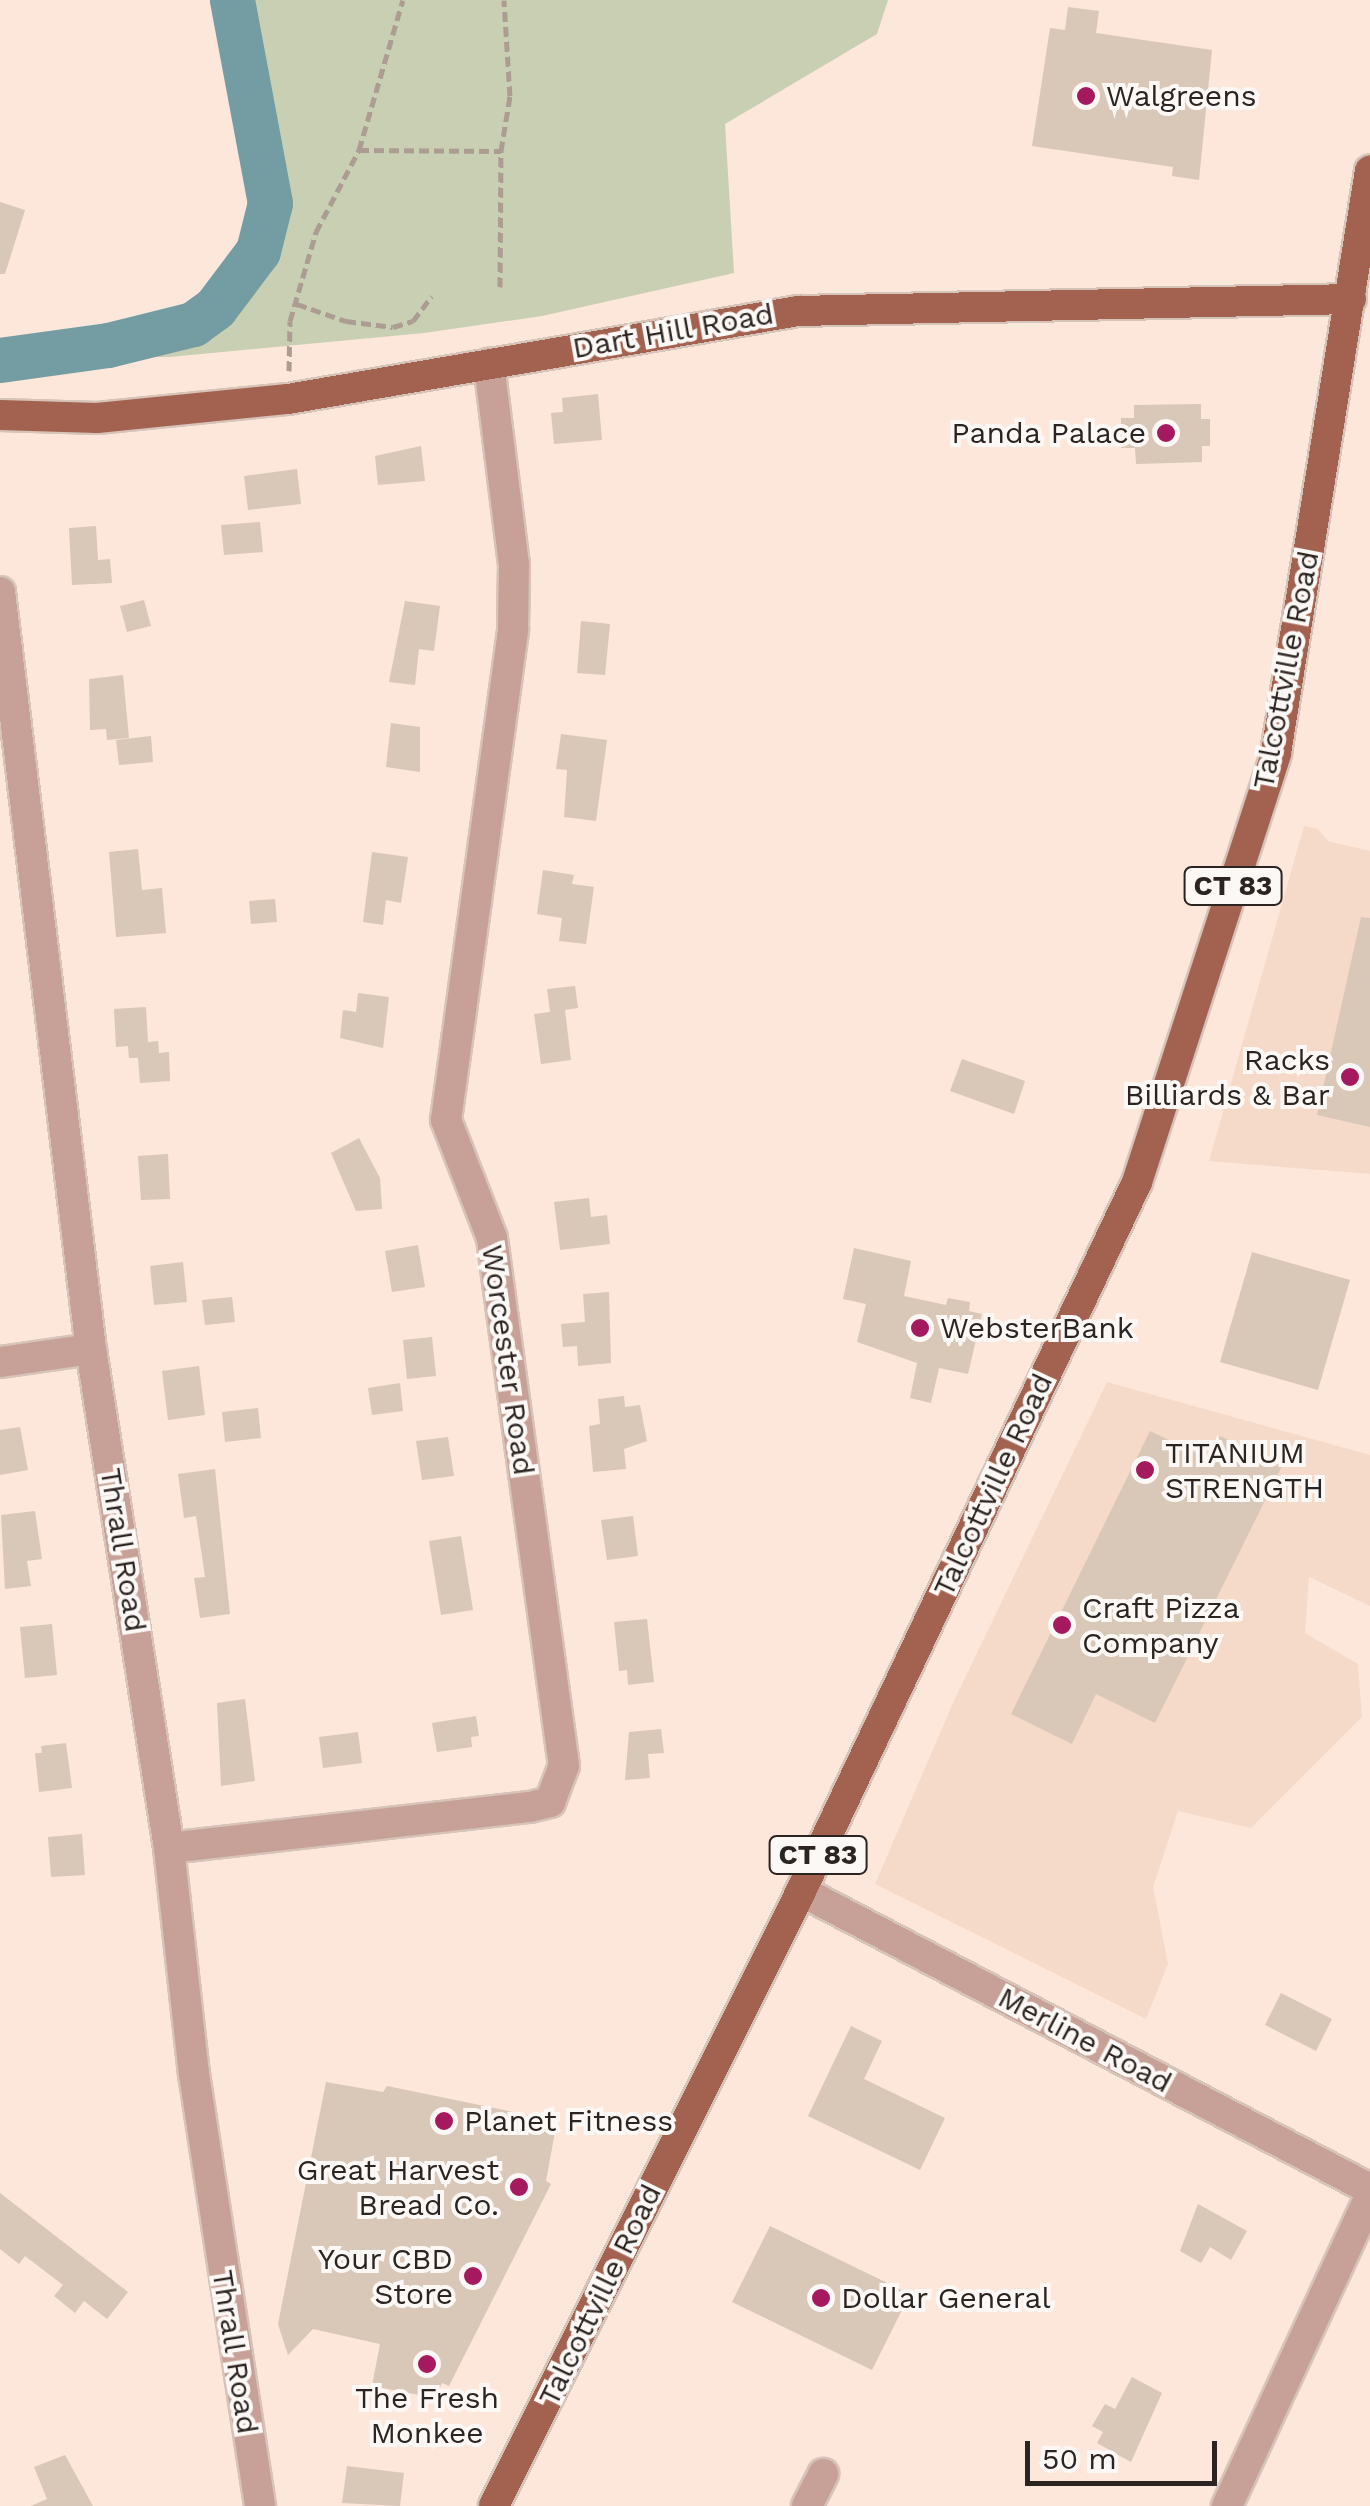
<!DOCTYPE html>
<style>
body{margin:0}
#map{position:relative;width:1370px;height:2506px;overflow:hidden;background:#fce7da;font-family:"Work Sans",sans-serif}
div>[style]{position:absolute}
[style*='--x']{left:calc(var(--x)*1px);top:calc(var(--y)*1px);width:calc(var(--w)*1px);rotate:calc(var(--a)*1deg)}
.built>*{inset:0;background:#f6dac9}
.green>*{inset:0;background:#c8cfb3}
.river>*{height:45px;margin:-22.5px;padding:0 22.5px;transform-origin:22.5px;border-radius:22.5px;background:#749da3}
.building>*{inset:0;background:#d9c7b8}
.path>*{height:5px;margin-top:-2.5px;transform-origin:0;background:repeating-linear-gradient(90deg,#ac9c92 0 10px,transparent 0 15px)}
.roads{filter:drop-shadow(2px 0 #d7c4b9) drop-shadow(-2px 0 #d7c4b9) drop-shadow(0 2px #d7c4b9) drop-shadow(0 -2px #d7c4b9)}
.minor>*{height:30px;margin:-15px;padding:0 15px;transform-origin:15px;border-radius:15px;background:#c7a197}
.major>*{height:30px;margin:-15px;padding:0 15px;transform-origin:15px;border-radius:15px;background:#a36150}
.dots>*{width:28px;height:28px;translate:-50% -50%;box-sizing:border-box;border:5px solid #fcf8f5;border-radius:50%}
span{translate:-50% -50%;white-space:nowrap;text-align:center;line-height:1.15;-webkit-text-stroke:8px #fcf8f5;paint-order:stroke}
.shield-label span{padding:2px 8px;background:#fcf8f5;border:2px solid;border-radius:8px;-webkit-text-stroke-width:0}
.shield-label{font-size:28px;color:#2c2420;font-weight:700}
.poi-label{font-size:30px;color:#2c2420}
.left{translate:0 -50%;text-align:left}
.right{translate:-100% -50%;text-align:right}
.street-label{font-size:30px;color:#2c2420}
.scale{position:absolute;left:1025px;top:2441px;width:192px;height:45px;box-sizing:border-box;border:5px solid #2c2420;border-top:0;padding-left:12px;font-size:30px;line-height:35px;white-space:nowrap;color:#2c2420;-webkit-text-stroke:8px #fcf8f5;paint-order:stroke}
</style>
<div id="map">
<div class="built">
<i style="clip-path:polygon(1304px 826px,1318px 829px,1328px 841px,1370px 851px,1370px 1174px,1209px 1161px)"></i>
<i style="clip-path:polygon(1107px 1382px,1370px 1455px,1370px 1606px,1309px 1577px,1305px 1633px,1358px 1664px,1362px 1717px,1251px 1828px,1178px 1811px,1153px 1887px,1168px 1964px,1146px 2019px,875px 1884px,953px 1703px)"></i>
</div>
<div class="green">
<i style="clip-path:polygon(232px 0,888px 0,877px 34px,725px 124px,734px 273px,542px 316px,424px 333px,170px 357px,27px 358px,193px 324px,215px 308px,258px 251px,270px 203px)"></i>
</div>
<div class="river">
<i style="--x:0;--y:360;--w:109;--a:-7.9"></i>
<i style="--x:108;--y:345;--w:88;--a:-13.9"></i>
<i style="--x:193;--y:324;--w:27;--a:-36"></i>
<i style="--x:215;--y:308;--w:71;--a:-53"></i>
<i style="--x:258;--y:251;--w:49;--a:-76"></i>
<i style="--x:270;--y:203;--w:207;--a:-100.6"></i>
</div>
<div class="building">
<i style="clip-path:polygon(1068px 7px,1099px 11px,1096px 33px,1212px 50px,1199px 180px,1172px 176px,1173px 167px,1032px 146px,1050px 28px,1065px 30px)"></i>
<i style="clip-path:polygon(0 202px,25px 210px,5px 274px,0 274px)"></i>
<i style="clip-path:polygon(598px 394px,602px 440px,554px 444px,551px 413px,563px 412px,562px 398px)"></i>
<i style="clip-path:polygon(1201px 404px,1201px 419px,1210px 419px,1210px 446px,1202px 446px,1202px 462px,1136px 464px,1135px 448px,1121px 448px,1121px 418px,1134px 418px,1134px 405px)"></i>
<i style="clip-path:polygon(421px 446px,425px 481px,378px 485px,375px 456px)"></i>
<i style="clip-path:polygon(297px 469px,301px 504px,248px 510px,244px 476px)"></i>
<i style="clip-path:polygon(260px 522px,263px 552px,224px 555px,221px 525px)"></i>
<i style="clip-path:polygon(96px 526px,98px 560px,110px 559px,112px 583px,72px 585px,69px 528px)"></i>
<i style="clip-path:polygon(144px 600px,151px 626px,127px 632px,120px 606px)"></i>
<i style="clip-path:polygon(405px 601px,440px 606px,434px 651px,419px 649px,415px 685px,389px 682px)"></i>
<i style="clip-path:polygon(581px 621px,610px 624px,605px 675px,577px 673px)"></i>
<i style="clip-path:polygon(123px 675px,129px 738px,107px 740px,106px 729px,90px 730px,89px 679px)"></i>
<i style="clip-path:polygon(391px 723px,420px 727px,420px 772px,386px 767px)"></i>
<i style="clip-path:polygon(561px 734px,607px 740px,596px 821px,564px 817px,567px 770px,556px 769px)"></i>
<i style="clip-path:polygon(151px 736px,153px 762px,119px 765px,116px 740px)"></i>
<i style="clip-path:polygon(138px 849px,142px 890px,162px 888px,166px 933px,116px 937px,109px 852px)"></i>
<i style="clip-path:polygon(372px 852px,408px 857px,401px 903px,386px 900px,383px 925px,363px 922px)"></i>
<i style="clip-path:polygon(543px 870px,574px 875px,572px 884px,594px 887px,586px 944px,559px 941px,562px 918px,537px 914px)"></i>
<i style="clip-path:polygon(275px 899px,277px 922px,251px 924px,249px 901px)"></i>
<i style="clip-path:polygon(1361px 917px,1370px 918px,1370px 1127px,1317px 1115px)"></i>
<i style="clip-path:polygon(575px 986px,578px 1008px,565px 1010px,571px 1060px,541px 1064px,534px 1014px,550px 1012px,547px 989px)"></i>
<i style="clip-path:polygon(358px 993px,389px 997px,383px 1048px,340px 1038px,343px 1010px,356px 1012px)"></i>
<i style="clip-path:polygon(146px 1007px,148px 1042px,158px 1041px,159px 1053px,169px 1052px,170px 1081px,140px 1083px,138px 1058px,129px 1058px,128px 1046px,116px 1047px,114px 1009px)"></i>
<i style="clip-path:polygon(962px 1059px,1025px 1081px,1014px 1114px,950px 1091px)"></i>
<i style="clip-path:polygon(359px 1138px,380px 1178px,382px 1209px,356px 1211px,331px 1153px)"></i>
<i style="clip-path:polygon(168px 1154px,170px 1199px,141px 1200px,138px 1156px)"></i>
<i style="clip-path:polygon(589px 1198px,591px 1217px,607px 1215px,610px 1244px,560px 1250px,554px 1202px)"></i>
<i style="clip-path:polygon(418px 1245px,425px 1287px,392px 1292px,385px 1251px)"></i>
<i style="clip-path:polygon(854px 1248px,911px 1261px,904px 1296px,946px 1305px,948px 1298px,970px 1302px,969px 1311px,982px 1314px,968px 1374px,939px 1368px,931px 1403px,910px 1398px,917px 1363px,857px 1342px,866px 1304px,843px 1299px)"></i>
<i style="clip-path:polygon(1252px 1252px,1350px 1280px,1318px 1390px,1220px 1362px)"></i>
<i style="clip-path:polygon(183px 1262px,187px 1302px,154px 1305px,150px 1266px)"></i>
<i style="clip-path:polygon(609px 1292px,611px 1363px,578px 1366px,577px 1346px,563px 1347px,561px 1324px,585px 1322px,583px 1294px)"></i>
<i style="clip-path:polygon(232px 1297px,235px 1322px,205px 1325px,202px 1300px)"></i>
<i style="clip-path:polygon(432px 1337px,436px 1376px,407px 1379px,403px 1340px)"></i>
<i style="clip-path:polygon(199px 1366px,205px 1415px,168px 1420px,162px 1371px)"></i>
<i style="clip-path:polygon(400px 1383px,403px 1411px,372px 1415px,368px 1388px)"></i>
<i style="clip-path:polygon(624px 1396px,625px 1407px,640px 1405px,647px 1441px,624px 1449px,626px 1469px,593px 1472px,589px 1426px,600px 1424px,598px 1399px)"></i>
<i style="clip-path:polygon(258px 1408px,261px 1438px,225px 1442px,222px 1412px)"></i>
<i style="clip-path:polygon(20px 1427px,28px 1470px,0 1475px,0 1430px)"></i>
<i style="clip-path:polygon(1150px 1431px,1209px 1459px,1220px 1436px,1282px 1466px,1155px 1723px,1096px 1694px,1072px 1744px,1011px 1714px)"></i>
<i style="clip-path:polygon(448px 1437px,454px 1476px,422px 1480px,416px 1441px)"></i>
<i style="clip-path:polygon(215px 1469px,230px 1614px,200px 1618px,194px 1578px,205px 1577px,196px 1516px,184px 1518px,178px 1474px)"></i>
<i style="clip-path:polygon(35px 1511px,42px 1559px,27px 1561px,31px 1586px,5px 1589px,1px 1515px)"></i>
<i style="clip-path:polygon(633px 1516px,638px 1556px,607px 1560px,601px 1520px)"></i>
<i style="clip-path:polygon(461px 1536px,473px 1610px,441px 1615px,429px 1541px)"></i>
<i style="clip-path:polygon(647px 1619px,654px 1682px,628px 1685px,627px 1670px,619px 1671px,614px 1622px)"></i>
<i style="clip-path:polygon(52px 1624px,57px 1675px,25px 1678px,20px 1627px)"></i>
<i style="clip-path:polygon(245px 1699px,255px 1781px,221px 1786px,217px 1703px)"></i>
<i style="clip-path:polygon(476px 1716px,479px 1736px,471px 1737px,472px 1747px,437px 1752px,432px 1723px)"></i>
<i style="clip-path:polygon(661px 1729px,664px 1753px,648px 1754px,650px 1778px,625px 1780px,629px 1732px)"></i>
<i style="clip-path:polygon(358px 1732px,362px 1763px,323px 1768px,319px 1737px)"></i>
<i style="clip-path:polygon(66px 1743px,72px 1788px,39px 1792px,35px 1753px,42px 1753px,41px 1746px)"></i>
<i style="clip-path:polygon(82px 1834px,85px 1875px,51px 1877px,48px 1837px)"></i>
<i style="clip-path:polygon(1281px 1993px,1332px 2019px,1316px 2051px,1265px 2025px)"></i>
<i style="clip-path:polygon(851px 2026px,882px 2041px,864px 2079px,945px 2118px,920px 2170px,808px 2116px)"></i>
<i style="clip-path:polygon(326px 2082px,383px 2092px,387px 2086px,557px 2121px,546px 2181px,551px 2184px,449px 2386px,442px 2383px,435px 2398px,372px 2386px,380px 2344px,313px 2329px,288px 2355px,278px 2324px)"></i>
<i style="clip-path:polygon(0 2193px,128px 2292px,107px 2319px,84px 2301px,75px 2313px,54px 2296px,63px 2285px,25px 2256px,19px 2264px,0 2249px)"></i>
<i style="clip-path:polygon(1198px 2204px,1247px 2231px,1231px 2260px,1210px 2247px,1201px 2263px,1180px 2251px)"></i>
<i style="clip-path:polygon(770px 2226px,910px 2294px,872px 2370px,732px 2302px)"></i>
<i style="clip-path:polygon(1132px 2377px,1162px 2393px,1131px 2462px,1097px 2443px,1103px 2432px,1092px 2426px,1105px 2404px,1115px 2409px)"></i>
<i style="clip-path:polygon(65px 2455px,93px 2506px,31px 2506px,47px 2499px,34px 2467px)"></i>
<i style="clip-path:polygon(347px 2466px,404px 2473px,400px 2506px,342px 2503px)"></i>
</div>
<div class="path">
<i style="--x:359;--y:150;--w:142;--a:0.4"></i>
<i style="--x:500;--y:287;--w:136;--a:-89.6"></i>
<i style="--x:501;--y:151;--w:56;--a:-80.7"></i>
<i style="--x:510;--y:96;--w:96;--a:-93.6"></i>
<i style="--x:297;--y:304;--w:52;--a:19.1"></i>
<i style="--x:346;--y:321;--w:47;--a:7.3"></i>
<i style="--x:393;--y:327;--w:21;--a:-17"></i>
<i style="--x:413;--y:321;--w:31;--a:-53"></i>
<i style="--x:289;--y:371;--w:50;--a:-88.9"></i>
<i style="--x:290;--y:321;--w:93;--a:-73.7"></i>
<i style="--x:316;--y:232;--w:93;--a:-62.3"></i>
<i style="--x:359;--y:150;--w:156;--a:-73.7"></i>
</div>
<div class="roads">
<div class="minor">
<i style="--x:0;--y:592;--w:762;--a:83.15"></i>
<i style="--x:91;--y:1349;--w:505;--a:81.12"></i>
<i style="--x:169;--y:1848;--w:227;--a:83.7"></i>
<i style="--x:194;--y:2074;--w:437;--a:81.3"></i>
<i style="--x:0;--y:1362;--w:92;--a:-8.1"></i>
<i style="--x:169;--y:1848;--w:363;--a:-6.5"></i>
<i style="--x:530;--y:1807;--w:21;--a:-14"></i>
<i style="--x:550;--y:1802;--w:39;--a:-69"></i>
<i style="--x:564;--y:1766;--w:533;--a:-97.77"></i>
<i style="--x:492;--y:1238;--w:127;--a:-111.3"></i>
<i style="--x:446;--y:1120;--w:496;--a:-82.2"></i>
<i style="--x:513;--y:629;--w:64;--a:-89.1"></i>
<i style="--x:514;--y:565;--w:203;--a:-97.1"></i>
<i style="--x:801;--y:1891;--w:642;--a:27.64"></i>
<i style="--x:807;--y:2506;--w:36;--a:-63"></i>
<i style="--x:1227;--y:2506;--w:341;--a:-65.2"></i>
</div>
<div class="major">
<i style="--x:0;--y:415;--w:97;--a:1.8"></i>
<i style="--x:97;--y:418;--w:192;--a:-5.7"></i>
<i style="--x:288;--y:399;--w:518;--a:-9.79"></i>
<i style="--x:798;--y:311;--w:553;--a:-1.24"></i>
<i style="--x:494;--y:2506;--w:687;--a:-63.47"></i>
<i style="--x:801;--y:1891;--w:785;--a:-64.64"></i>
<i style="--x:1137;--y:1182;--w:451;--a:-72"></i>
<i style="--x:1276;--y:753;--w:590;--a:-80.83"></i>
</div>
</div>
<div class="dots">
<i style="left:1086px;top:96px;background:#a5195f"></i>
<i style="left:1166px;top:433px;background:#a5195f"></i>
<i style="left:1350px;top:1077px;background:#a5195f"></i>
<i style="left:920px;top:1328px;background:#a5195f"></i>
<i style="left:1145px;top:1470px;background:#a5195f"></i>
<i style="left:1062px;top:1625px;background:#a5195f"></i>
<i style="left:444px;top:2121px;background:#a5195f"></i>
<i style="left:519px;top:2187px;background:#a5195f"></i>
<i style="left:473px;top:2276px;background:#a5195f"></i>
<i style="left:821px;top:2298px;background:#a5195f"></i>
<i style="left:427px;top:2364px;background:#a5195f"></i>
</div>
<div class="shield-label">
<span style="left:1233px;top:886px">CT 83</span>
<span style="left:818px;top:1855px">CT 83</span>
</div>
<div class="poi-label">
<span class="left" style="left:1106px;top:96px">Walgreens</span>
<span class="right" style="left:1146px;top:433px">Panda Palace</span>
<span class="right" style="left:1330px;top:1077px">Racks<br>Billiards &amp; Bar</span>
<span class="left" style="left:940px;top:1328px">WebsterBank</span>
<span class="left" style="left:1165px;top:1470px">TITANIUM<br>STRENGTH</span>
<span class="left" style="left:1082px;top:1625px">Craft Pizza<br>Company</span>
<span class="left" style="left:464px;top:2121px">Planet Fitness</span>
<span class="right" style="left:499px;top:2187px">Great Harvest<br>Bread Co.</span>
<span class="right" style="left:453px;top:2276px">Your CBD<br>Store</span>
<span class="left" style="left:841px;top:2298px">Dollar General</span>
<span style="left:427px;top:2415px">The Fresh<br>Monkee</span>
</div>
<div class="street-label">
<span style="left:673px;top:331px;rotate:-10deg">Dart Hill Road</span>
<span style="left:1286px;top:670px;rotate:-79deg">Talcottville Road</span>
<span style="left:508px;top:1360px;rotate:82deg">Worcester Road</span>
<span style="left:993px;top:1485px;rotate:-65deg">Talcottville Road</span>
<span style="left:123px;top:1550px;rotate:81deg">Thrall Road</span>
<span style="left:1085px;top:2040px;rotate:28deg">Merline Road</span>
<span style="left:600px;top:2295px;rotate:-64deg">Talcottville Road</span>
<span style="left:235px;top:2352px;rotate:81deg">Thrall Road</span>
</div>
<div class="scale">50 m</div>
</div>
